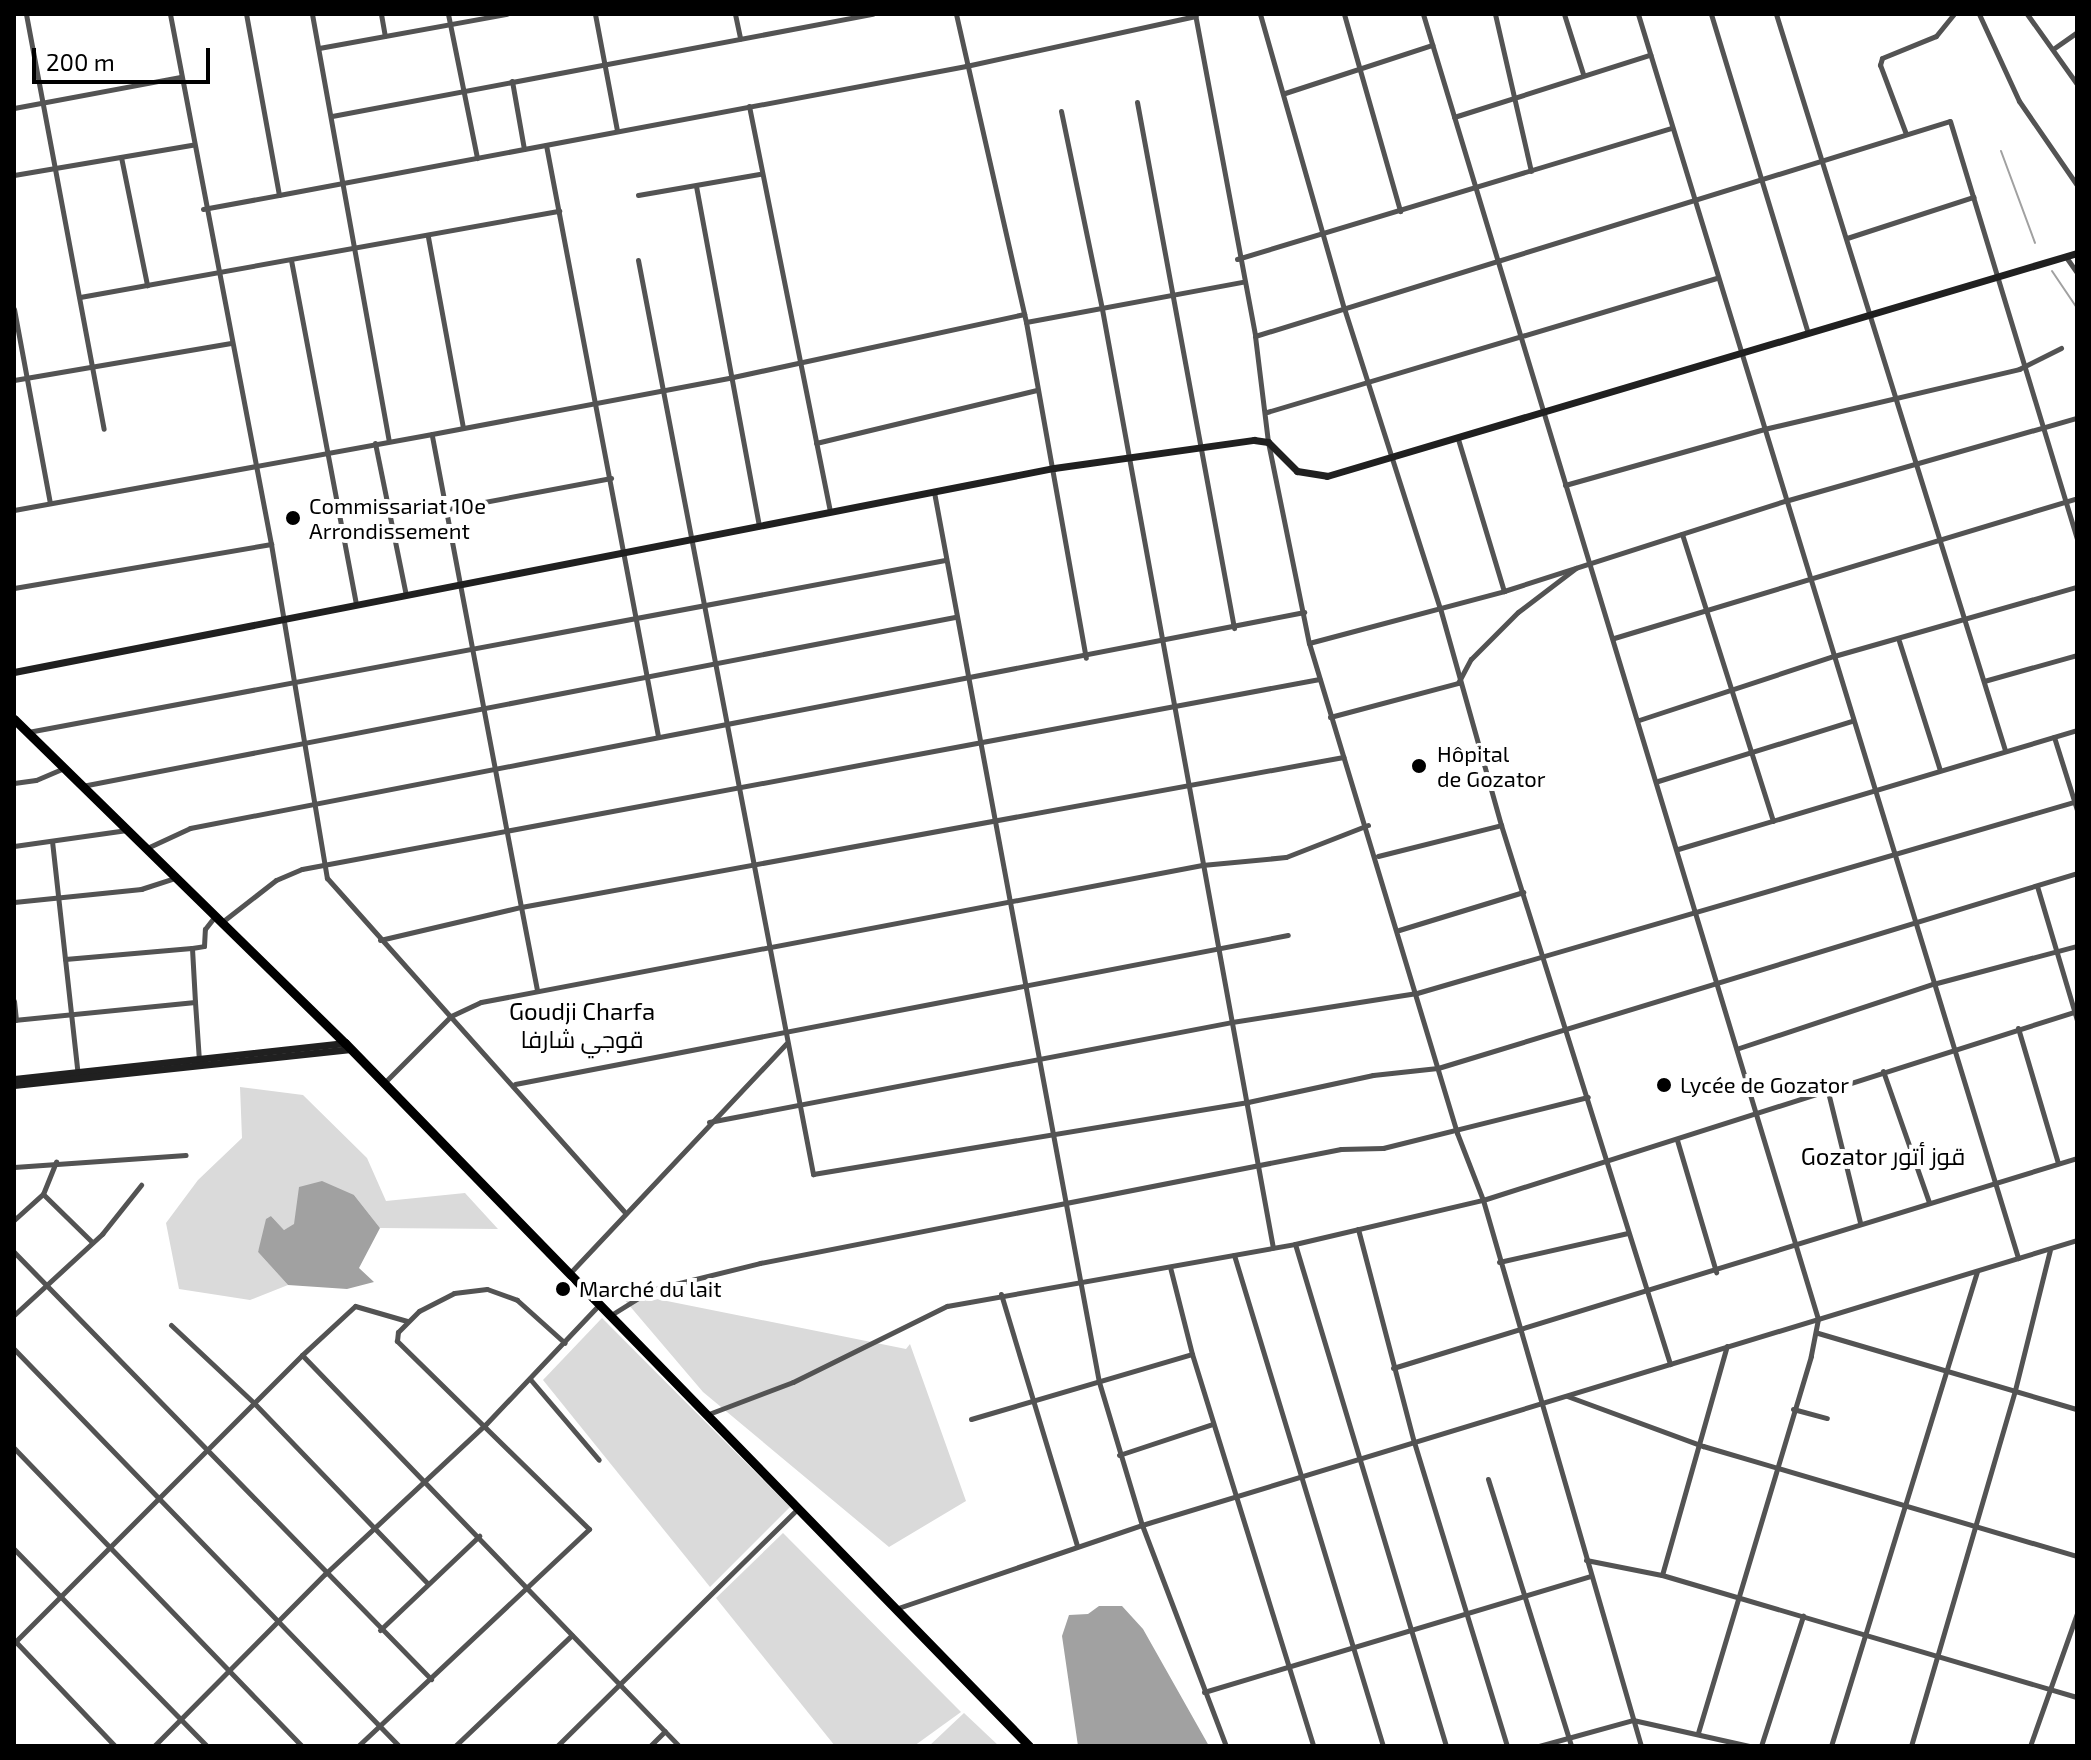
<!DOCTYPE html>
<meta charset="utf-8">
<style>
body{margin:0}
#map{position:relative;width:2091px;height:1760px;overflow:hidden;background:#fff;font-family:"Exo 2",Cairo,sans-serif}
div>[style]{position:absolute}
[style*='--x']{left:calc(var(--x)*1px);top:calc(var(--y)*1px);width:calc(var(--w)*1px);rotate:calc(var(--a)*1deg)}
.green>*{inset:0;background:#dadada}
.water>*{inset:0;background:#a1a1a1}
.stream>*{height:2px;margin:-1px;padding:0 1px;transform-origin:1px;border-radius:1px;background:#a1a1a1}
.street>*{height:5px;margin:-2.5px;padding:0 2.5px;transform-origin:2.5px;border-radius:2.5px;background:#535353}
.secondary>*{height:7px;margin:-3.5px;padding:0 3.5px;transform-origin:3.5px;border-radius:3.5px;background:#202020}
.highway>*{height:9px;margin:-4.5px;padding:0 4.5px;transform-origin:4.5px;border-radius:4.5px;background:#000}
.dots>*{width:22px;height:22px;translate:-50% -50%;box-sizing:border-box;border:4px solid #fff;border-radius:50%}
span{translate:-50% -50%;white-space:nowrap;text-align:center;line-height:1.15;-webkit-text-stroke:8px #fff;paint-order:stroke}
.poi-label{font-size:22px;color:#000}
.left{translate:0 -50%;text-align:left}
.neighbourhood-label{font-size:24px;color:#000}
.frame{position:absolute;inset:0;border:16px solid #000;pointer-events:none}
.scale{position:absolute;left:32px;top:48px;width:178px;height:36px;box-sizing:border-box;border:4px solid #000;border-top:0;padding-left:10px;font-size:24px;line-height:28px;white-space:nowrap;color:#000;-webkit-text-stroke:6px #fff;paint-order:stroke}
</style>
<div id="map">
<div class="green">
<i style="clip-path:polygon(240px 1087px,303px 1095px,367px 1158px,386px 1201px,465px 1193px,498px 1229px,380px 1228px,354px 1195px,284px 1230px,271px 1216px,258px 1252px,288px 1285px,250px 1300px,179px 1289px,166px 1223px,198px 1180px,242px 1138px)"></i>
<i style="clip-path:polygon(617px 1291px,906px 1349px,910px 1344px,966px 1501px,889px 1547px,703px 1392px)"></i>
<i style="clip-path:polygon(602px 1318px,790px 1507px,710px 1587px,543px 1380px)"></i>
<i style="clip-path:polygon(783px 1533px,961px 1712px,914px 1746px,835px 1746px,716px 1598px)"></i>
<i style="clip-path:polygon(964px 1713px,999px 1746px,929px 1746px)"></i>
</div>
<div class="water">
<i style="clip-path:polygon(322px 1181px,354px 1195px,380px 1228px,359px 1268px,374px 1282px,347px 1289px,288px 1285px,258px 1252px,266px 1219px,271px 1216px,284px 1230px,294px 1224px,299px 1187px)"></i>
<i style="clip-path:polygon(1099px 1606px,1122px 1606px,1143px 1629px,1209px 1746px,1078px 1746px,1062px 1636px,1069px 1615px,1088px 1614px)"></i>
</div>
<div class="stream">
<i style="--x:2001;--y:151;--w:98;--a:69.7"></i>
<i style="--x:2052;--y:271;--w:45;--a:56"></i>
</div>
<div class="street">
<i style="--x:26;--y:14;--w:422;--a:79.4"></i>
<i style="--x:170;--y:14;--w:540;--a:79.21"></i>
<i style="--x:271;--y:544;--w:339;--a:80.5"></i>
<i style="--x:327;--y:878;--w:446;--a:48.3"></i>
<i style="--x:312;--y:14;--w:433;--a:79.8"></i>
<i style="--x:381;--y:14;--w:22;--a:80"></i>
<i style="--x:448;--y:14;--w:147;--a:78.6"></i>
<i style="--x:595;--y:14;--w:118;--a:79.3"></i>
<i style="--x:735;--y:14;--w:25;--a:78"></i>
<i style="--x:956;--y:14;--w:316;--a:77.2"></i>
<i style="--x:1026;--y:322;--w:341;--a:79.9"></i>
<i style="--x:1195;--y:14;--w:328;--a:79.4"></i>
<i style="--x:1255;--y:336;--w:107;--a:83"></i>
<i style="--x:1268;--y:442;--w:205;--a:78.5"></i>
<i style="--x:1309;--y:643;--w:512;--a:73.19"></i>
<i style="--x:1457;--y:1133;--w:72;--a:68.8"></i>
<i style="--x:1483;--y:1200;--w:568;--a:73.86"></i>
<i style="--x:1260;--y:14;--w:306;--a:74.1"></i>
<i style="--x:1344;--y:308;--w:315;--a:72.3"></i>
<i style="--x:1440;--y:608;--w:225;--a:74.3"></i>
<i style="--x:1501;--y:825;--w:565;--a:72.59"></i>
<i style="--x:1344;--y:14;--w:205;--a:74.1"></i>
<i style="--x:1423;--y:14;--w:1363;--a:73.16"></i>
<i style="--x:1818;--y:1319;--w:38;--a:101"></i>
<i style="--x:1811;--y:1356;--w:393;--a:106.7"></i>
<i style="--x:1495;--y:14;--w:161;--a:77.1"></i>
<i style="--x:1564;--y:14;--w:63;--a:72.4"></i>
<i style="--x:1638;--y:14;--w:1301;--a:73.01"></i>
<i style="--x:1711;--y:14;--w:333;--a:73.1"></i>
<i style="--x:1776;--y:14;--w:771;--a:72.72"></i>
<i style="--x:1979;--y:14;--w:96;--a:65.3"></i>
<i style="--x:2019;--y:101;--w:102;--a:55.4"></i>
<i style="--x:2027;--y:14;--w:86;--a:54.5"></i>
<i style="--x:319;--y:48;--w:191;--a:-10.3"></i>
<i style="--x:2053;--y:49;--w:29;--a:-35"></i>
<i style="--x:512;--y:81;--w:69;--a:80"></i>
<i style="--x:1285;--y:93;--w:155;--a:-18.1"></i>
<i style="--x:1137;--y:102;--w:535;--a:79.55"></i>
<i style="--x:749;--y:106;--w:414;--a:78.7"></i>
<i style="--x:14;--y:108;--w:168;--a:-10.6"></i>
<i style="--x:1061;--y:111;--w:202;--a:78.3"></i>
<i style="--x:1102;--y:309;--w:954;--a:79.68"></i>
<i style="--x:332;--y:116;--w:550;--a:-10.7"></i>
<i style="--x:1454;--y:117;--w:206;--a:-17.6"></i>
<i style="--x:1906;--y:134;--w:74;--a:-110.6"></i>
<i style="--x:1880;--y:65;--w:7;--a:-74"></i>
<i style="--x:1882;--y:58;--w:58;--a:-22.2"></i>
<i style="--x:1936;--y:36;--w:28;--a:-51"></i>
<i style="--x:546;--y:145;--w:602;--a:79.27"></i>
<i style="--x:121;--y:157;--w:131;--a:78.5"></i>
<i style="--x:14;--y:175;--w:181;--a:-9.6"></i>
<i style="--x:696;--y:186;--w:346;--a:79.5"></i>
<i style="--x:279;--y:195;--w:699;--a:-10.63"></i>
<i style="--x:966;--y:66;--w:235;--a:-12.3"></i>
<i style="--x:638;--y:195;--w:123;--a:-9.8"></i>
<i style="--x:203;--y:209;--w:77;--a:-10.4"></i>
<i style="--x:279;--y:195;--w:184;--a:-100.3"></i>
<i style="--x:428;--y:237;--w:193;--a:79.6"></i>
<i style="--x:1847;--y:238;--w:133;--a:-18"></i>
<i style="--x:2066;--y:257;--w:19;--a:55"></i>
<i style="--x:1237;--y:259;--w:454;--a:-16.8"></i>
<i style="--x:291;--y:260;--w:350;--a:79.3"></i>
<i style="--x:638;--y:260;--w:931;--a:79.16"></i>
<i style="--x:813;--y:1174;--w:441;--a:-9.4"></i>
<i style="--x:1248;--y:1102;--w:128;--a:-12.2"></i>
<i style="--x:1373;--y:1075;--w:65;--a:-6.1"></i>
<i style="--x:1438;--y:1068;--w:668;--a:-16.97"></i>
<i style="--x:80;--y:297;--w:487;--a:-10.2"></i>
<i style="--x:14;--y:309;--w:197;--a:79.5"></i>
<i style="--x:1026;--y:322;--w:220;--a:-10.5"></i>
<i style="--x:1255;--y:336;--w:727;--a:-17.19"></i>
<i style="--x:1950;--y:121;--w:437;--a:73.1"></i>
<i style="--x:14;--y:380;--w:220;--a:-9.7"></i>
<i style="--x:1267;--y:412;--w:469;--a:-16.6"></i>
<i style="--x:1458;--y:439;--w:159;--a:73.2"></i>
<i style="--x:375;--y:443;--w:155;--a:78.5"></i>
<i style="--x:816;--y:443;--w:227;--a:-13.5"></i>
<i style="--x:1565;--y:485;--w:207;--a:-15.7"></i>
<i style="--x:1764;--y:429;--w:262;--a:-13.2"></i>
<i style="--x:2019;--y:369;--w:47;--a:-26.6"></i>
<i style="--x:934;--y:492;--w:905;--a:79.5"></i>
<i style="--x:1099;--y:1382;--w:149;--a:73.3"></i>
<i style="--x:1142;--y:1525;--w:236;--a:69.2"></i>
<i style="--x:447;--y:509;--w:167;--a:-10.7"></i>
<i style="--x:14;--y:510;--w:425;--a:-10.3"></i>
<i style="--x:1682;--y:534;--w:301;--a:72.4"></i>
<i style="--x:14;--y:588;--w:261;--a:-9.7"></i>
<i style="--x:1614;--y:638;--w:484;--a:-16.8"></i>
<i style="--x:1899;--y:641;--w:135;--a:72.4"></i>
<i style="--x:1309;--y:643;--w:202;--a:-14.9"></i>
<i style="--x:1504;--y:591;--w:295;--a:-17.8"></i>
<i style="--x:1785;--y:501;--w:304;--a:-15.9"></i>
<i style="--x:1984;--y:681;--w:97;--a:-15.6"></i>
<i style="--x:1330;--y:717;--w:132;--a:-14.9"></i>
<i style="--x:1458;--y:683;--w:27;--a:-62"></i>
<i style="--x:1471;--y:659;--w:66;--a:-45"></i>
<i style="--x:1518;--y:612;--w:73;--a:-37.2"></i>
<i style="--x:1639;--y:720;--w:205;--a:-18.2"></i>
<i style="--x:1834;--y:656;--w:253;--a:-15.9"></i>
<i style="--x:28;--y:732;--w:933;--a:-10.62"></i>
<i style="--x:2054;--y:737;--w:77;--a:72.5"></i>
<i style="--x:1658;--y:781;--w:203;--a:-17.2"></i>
<i style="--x:14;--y:783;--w:22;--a:-8"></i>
<i style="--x:36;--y:780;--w:28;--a:-23"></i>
<i style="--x:82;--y:786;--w:889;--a:-10.96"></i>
<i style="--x:52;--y:841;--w:235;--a:83.7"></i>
<i style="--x:14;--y:846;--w:114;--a:-8.1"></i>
<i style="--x:147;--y:848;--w:47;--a:-24.9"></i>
<i style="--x:190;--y:828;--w:1135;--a:-10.97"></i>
<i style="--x:1678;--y:849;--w:416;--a:-16.6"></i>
<i style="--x:1378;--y:856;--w:127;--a:-14.1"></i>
<i style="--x:2037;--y:886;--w:140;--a:73.4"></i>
<i style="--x:14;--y:902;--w:128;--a:-5.8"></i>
<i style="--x:141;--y:889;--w:36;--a:-18"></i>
<i style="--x:222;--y:922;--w:68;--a:-37.9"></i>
<i style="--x:276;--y:880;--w:28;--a:-23"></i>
<i style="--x:302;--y:869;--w:1035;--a:-10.58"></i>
<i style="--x:1399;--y:930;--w:130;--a:-17"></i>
<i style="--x:380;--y:940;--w:145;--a:-13.2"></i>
<i style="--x:521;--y:907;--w:481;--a:-100.7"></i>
<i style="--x:432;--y:434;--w:306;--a:-10.7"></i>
<i style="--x:733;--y:377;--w:298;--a:-12.2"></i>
<i style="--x:65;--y:959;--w:127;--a:-5"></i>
<i style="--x:537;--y:990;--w:85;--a:-100.9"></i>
<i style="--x:521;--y:907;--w:836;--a:-10.34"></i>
<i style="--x:14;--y:1001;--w:19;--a:84"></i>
<i style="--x:195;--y:1002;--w:59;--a:86.1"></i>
<i style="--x:14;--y:1020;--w:182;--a:-5.7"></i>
<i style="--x:195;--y:1002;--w:54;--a:-93.2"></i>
<i style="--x:192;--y:948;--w:12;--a:-9"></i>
<i style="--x:204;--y:946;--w:17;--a:-87"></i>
<i style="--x:205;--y:929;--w:16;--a:-52"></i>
<i style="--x:2018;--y:1028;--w:141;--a:73.5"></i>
<i style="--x:1739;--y:1048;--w:204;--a:-18.3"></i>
<i style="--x:1933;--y:984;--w:149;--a:-14.8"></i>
<i style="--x:1883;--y:1071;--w:139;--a:70.7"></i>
<i style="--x:385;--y:1082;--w:93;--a:-45"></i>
<i style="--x:451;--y:1016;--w:33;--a:-25"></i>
<i style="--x:481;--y:1002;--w:734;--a:-10.76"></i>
<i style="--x:1202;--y:865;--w:84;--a:-5.4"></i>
<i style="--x:1286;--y:857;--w:88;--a:-21.3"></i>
<i style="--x:515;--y:1084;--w:787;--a:-10.91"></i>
<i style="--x:1828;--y:1092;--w:134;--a:76.2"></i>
<i style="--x:709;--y:1122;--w:532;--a:-10.82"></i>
<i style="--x:1232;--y:1022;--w:187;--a:-8.9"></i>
<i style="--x:1417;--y:993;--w:687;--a:-16.22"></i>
<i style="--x:1677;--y:1140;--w:138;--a:73.5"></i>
<i style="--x:14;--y:1167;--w:172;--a:-4"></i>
<i style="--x:43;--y:1194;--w:69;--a:44.4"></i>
<i style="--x:14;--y:1220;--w:39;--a:-42"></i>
<i style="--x:43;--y:1194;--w:35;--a:-68"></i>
<i style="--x:1358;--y:1229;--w:220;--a:75.3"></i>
<i style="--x:1414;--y:1442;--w:318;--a:73"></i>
<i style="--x:1295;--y:1244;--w:524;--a:73.26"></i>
<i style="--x:14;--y:1252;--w:597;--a:45.68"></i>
<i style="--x:1234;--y:1255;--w:513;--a:73.12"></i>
<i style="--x:1499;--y:1262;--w:132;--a:-12.7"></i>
<i style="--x:1170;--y:1267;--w:90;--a:75.8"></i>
<i style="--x:1192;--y:1354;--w:410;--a:72.8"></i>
<i style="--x:570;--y:1273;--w:315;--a:-46.7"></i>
<i style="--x:1001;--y:1294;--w:262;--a:73.2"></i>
<i style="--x:14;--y:1315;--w:120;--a:-42.6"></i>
<i style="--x:102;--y:1234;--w:63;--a:-51.5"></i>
<i style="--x:611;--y:1315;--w:47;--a:-32"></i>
<i style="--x:651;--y:1290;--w:112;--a:-13.9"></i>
<i style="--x:760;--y:1263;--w:592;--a:-11.1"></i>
<i style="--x:1341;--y:1149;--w:42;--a:-1.4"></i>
<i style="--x:1383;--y:1148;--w:211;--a:-14"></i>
<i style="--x:407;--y:1321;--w:54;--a:-163.9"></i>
<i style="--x:355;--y:1306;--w:72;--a:137.2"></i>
<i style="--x:302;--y:1355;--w:543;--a:46.04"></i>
<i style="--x:171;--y:1325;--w:114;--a:43.2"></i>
<i style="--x:254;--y:1403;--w:250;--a:46.1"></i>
<i style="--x:1818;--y:1333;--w:270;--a:16.4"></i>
<i style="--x:14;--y:1349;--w:553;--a:45.88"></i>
<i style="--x:1393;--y:1368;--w:716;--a:-17.07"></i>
<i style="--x:530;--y:1379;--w:106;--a:49.6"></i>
<i style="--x:1567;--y:1396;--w:145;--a:20.2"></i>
<i style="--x:1703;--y:1446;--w:390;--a:16.4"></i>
<i style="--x:1793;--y:1409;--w:35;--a:15"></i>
<i style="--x:706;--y:1415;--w:93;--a:-20.8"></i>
<i style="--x:793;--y:1382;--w:172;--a:-26.3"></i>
<i style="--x:947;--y:1306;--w:353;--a:-10.1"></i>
<i style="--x:1295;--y:1244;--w:193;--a:-13.2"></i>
<i style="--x:1483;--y:1200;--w:623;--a:-17.65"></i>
<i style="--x:971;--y:1419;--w:230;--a:-16.4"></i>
<i style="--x:14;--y:1448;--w:414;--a:46"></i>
<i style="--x:1119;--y:1455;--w:99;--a:-18.3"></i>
<i style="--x:1488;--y:1479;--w:280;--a:72.7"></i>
<i style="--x:14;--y:1549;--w:276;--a:45.6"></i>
<i style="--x:1586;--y:1560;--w:77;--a:11.2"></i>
<i style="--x:1662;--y:1575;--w:433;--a:16.4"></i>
<i style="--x:1662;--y:1575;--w:238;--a:-74.2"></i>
<i style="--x:898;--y:1608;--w:258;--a:-18.8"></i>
<i style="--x:1142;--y:1525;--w:977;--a:-16.95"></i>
<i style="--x:380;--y:1630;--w:137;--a:-43.5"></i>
<i style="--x:15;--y:1641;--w:145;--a:46.4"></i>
<i style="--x:14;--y:1643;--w:407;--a:-45"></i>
<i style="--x:1204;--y:1692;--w:404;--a:-16.7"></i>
<i style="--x:154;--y:1746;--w:243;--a:-45.2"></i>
<i style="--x:325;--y:1574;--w:219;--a:-43"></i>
<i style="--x:485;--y:1425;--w:166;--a:-46.5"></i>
<i style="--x:358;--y:1746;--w:317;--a:-43.2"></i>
<i style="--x:589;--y:1529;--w:269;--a:-135.6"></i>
<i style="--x:397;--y:1341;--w:9;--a:-84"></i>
<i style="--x:398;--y:1332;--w:30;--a:-45"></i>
<i style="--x:419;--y:1311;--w:39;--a:-27"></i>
<i style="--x:454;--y:1293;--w:33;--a:-7"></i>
<i style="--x:487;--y:1289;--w:32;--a:20"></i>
<i style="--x:517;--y:1300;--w:64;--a:41.9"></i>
<i style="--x:455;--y:1746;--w:161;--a:-43.5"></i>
<i style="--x:557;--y:1746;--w:339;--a:-44.6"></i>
<i style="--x:650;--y:1746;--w:21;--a:-45"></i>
<i style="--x:1539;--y:1746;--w:98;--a:-15.5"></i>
<i style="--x:1633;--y:1720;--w:119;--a:12.6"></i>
<i style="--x:1761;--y:1746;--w:137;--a:-72.1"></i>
<i style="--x:1831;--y:1746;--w:497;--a:-72.9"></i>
<i style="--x:1911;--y:1746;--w:371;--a:-73.7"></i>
<i style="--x:2015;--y:1390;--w:144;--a:-76"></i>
<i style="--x:2030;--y:1746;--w:141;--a:-70.5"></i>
</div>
<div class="secondary">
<i style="--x:14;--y:672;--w:1060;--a:-11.1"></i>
<i style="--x:1054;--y:468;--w:202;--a:-8"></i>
<i style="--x:1254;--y:440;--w:14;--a:8"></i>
<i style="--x:1268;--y:442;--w:41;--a:45"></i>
<i style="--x:1297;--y:471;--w:30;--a:9"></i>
<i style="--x:1327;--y:476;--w:782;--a:-16.56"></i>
<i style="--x:14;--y:1079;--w:333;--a:-6.2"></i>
<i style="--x:14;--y:1085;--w:339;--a:-6.1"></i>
</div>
<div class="highway">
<i style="--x:14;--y:719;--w:463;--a:44.4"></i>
<i style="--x:345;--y:1043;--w:981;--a:45.78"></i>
</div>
<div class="dots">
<i style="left:293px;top:518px;background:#000"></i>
<i style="left:1419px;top:766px;background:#000"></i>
<i style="left:1664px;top:1085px;background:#000"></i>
<i style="left:563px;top:1289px;background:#000"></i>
</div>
<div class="poi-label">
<span class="left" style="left:309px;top:518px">Commissariat 10e<br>Arrondissement</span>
<span class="left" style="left:1437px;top:766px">Hôpital<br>de Gozator</span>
<span class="left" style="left:1680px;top:1085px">Lycée de Gozator</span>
<span class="left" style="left:579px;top:1289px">Marché du lait</span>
</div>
<div class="neighbourhood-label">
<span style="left:582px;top:1025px">Goudji Charfa<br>قوجي شارفا</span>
<span style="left:1883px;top:1156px">Gozator قوز أتور</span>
</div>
<div class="frame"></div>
<div class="scale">200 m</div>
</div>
